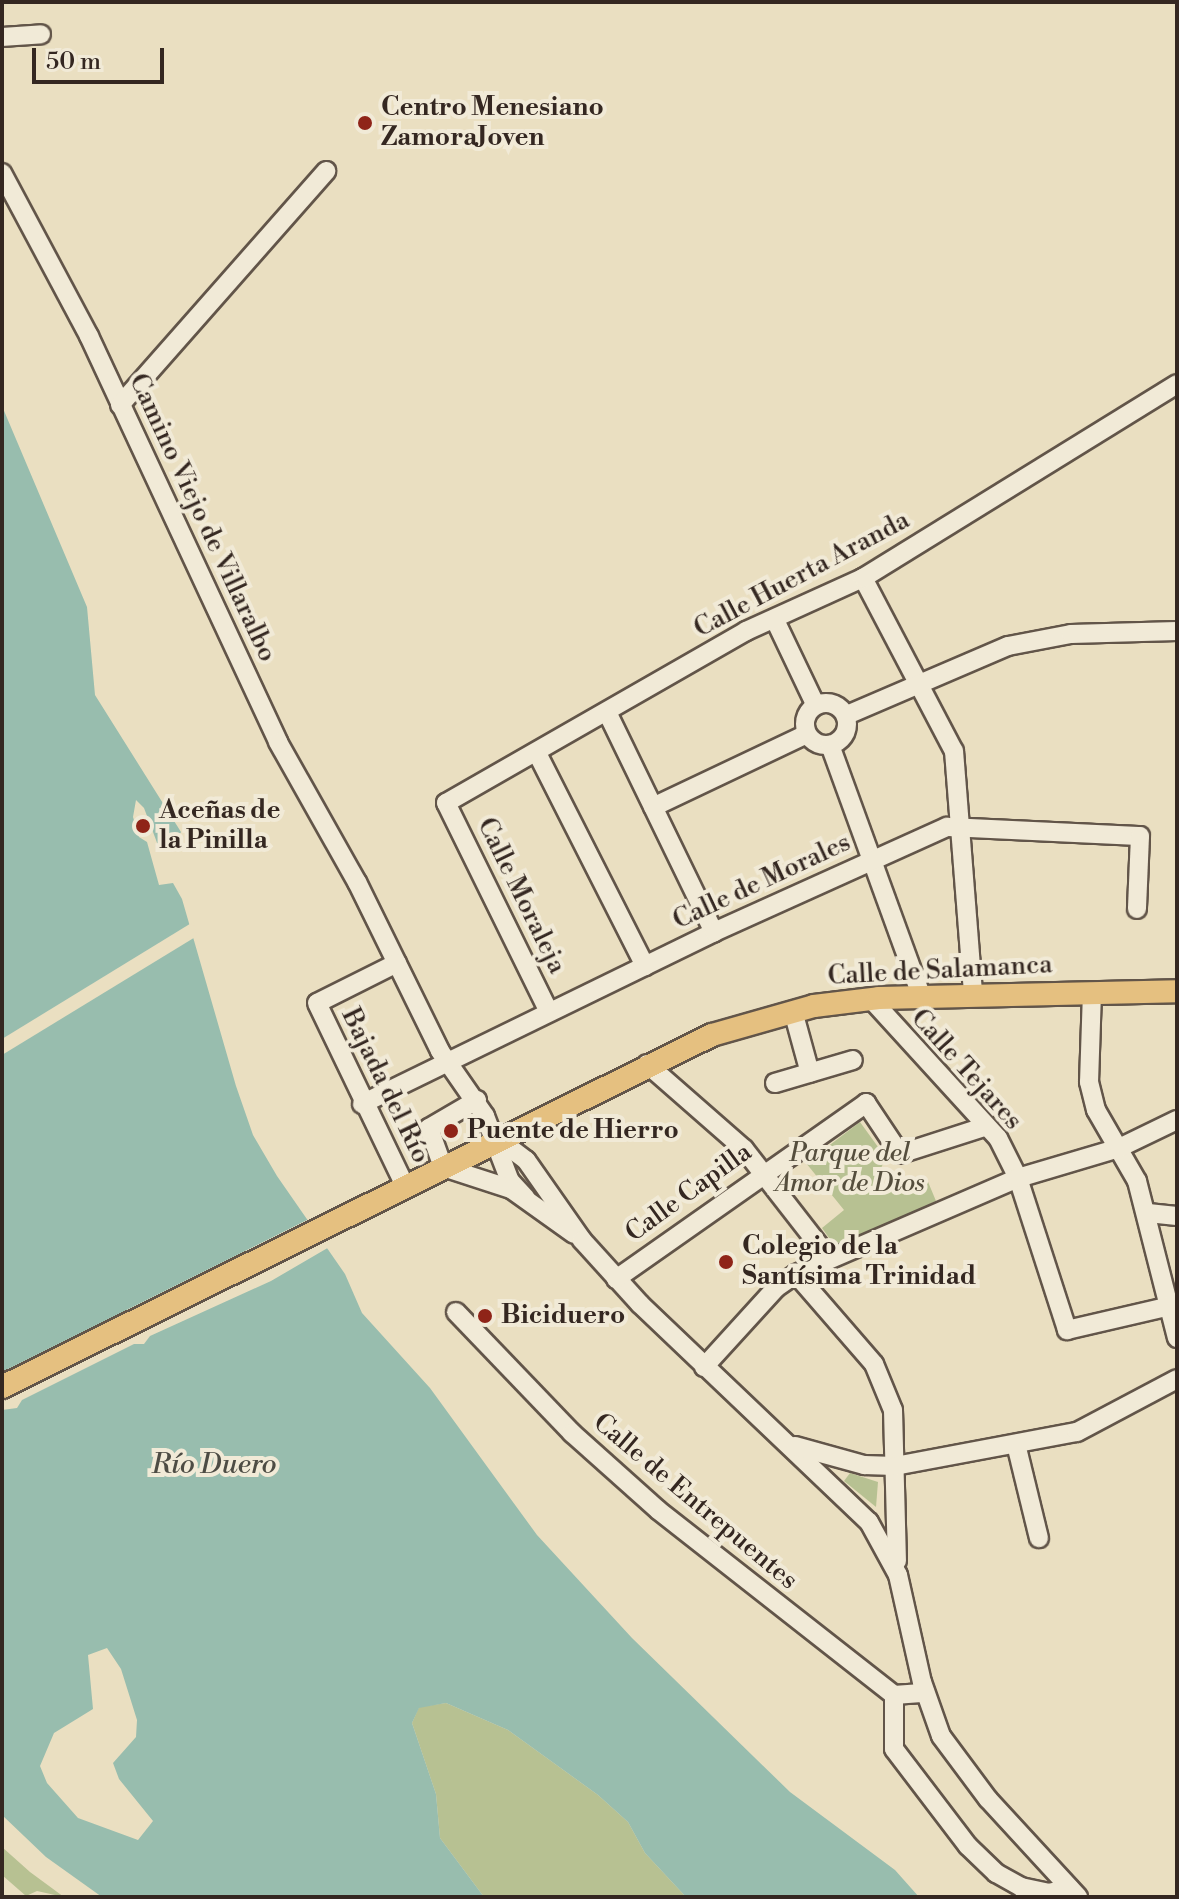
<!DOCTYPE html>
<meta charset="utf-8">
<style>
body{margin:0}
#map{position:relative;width:1179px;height:1899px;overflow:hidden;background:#eadfc1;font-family:"Libre Bodoni",serif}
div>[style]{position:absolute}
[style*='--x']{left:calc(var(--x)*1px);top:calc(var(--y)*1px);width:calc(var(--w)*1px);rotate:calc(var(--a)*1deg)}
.green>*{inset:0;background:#b7c192}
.water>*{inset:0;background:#98bdae}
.pier>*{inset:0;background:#eadfc1}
.roads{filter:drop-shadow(2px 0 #625549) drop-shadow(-2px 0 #625549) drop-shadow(0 2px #625549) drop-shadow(0 -2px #625549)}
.minor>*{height:18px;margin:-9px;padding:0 9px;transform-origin:9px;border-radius:9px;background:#f1ead7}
.minor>.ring{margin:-9px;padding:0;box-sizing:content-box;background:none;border:18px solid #f1ead7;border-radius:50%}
.major>*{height:22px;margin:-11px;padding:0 11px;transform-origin:11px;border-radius:11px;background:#e5c080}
.dots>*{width:22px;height:22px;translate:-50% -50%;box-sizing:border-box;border:4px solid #f1ead7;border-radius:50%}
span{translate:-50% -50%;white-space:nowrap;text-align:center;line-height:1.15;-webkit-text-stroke:8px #f1ead7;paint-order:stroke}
.poi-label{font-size:26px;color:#342721;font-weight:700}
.left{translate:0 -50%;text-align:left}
.street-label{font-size:26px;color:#342721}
.park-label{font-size:26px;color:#554e3d;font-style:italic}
.water-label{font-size:28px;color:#4d4c44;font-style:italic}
.frame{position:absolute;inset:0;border:4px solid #342721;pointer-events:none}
.scale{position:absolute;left:32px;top:48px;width:132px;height:36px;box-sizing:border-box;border:4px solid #342721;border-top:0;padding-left:10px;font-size:24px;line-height:28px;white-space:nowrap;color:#342721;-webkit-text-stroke:6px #f1ead7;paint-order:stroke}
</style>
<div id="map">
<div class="green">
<i style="clip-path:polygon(860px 1122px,886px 1158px,879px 1172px,885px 1186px,926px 1177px,936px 1201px,837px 1249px,822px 1228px,844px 1210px,806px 1163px)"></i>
<i style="clip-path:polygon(850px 1473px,878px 1482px,876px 1507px,844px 1481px)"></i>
<i style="clip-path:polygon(446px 1703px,508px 1730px,598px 1795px,628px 1822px,645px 1853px,686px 1897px,484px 1897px,440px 1838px,436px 1794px,412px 1723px,419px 1707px)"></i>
<i style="clip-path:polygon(2px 1847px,30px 1872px,64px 1897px,37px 1891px,26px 1896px,2px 1875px)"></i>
</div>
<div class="water">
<i style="clip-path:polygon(evenodd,2px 406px,87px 607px,95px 695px,181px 832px,174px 845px,159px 848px,144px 808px,136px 800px,133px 817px,139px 837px,147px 842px,159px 885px,173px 883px,182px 899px,236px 1086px,253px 1135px,277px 1176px,345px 1274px,362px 1313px,430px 1388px,537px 1535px,632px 1638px,790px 1792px,895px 1870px,919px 1897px,686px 1897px,645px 1853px,628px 1822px,598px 1795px,508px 1730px,446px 1703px,419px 1708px,412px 1723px,436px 1794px,440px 1838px,484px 1897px,102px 1897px,46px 1857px,2px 1815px,2px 406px,107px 1648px,121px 1669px,137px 1720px,136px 1737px,113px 1763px,119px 1779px,153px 1821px,138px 1840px,78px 1818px,47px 1783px,40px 1766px,54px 1733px,93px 1709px,88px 1655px,107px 1648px)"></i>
</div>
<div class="pier">
<i style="clip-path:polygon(193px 922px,197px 936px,2px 1055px,2px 1039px)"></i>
<i style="clip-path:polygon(311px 1218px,331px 1246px,271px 1281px,150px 1336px,144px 1344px,134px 1344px,22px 1400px,17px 1408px,2px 1410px,2px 1372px)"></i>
</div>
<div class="roads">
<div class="minor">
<i style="--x:2;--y:37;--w:39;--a:-4"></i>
<i style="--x:2;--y:173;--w:185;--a:61.9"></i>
<i style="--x:89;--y:336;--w:448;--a:65"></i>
<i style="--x:278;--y:742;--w:161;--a:60.6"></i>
<i style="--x:357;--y:882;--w:188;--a:63.8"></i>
<i style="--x:440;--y:1051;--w:79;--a:55.3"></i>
<i style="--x:485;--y:1116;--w:70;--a:69"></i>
<i style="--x:510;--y:1181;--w:23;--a:47"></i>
<i style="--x:120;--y:405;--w:312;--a:-48.6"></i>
<i style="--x:863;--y:578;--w:195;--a:62.3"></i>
<i style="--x:954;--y:751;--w:244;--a:85.5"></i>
<i style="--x:775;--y:620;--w:93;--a:64.5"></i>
<i class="ring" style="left:805px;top:703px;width:24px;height:24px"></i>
<i style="--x:607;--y:712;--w:245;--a:64.1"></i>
<i style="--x:847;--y:715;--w:175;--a:-23.2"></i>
<i style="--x:1008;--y:646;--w:64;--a:-10.8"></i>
<i style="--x:1071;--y:634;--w:106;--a:-1.6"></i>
<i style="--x:830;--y:745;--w:266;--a:70"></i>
<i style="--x:537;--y:753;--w:239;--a:63.1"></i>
<i style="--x:653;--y:807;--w:170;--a:-25.4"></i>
<i style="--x:397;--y:963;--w:89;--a:153.4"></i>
<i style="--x:317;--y:1003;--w:203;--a:64.3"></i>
<i style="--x:1092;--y:992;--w:90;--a:91.9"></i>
<i style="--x:1089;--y:1082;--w:29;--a:76"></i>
<i style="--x:1096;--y:1110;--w:82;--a:60"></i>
<i style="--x:1137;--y:1181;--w:162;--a:75.7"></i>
<i style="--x:871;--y:999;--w:188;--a:47.6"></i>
<i style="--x:998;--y:1138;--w:45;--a:63.4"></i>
<i style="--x:1018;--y:1178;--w:160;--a:72.1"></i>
<i style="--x:1067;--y:1330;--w:106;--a:-13.1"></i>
<i style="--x:793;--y:1011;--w:64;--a:74.7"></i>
<i style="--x:549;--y:1012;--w:233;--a:-116.2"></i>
<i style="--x:446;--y:803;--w:346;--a:-29.8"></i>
<i style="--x:746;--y:631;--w:128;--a:-24.4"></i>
<i style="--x:863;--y:578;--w:369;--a:-31.7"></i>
<i style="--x:647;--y:1064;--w:129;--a:41.2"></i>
<i style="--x:744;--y:1149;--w:138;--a:52.1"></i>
<i style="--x:775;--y:1083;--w:81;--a:-16.4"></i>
<i style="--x:477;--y:1100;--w:56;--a:149.7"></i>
<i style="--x:429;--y:1128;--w:41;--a:70.3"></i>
<i style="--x:443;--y:1167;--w:71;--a:17.9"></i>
<i style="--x:511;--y:1189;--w:77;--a:35.5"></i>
<i style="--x:362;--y:1104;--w:392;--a:-26"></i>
<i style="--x:714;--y:932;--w:256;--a:-24.3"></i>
<i style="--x:947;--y:827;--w:193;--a:2.7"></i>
<i style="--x:1140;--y:836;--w:73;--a:92.4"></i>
<i style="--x:498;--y:1139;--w:35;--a:37"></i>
<i style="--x:526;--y:1160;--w:98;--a:55"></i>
<i style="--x:582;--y:1240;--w:86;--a:47.8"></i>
<i style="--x:640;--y:1304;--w:316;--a:43.6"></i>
<i style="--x:869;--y:1522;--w:60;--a:61.3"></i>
<i style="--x:898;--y:1575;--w:110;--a:77.4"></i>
<i style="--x:922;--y:1682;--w:57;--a:70.6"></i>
<i style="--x:941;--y:1736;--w:79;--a:53.3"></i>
<i style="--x:988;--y:1799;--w:133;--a:47.4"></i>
<i style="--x:1148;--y:1213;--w:29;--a:6"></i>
<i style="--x:796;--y:1274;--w:119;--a:49.1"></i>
<i style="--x:874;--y:1364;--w:50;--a:67.6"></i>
<i style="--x:893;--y:1410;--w:151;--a:88.5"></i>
<i style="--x:616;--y:1279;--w:306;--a:-35.1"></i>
<i style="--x:866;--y:1103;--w:61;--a:56.3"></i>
<i style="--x:900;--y:1154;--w:91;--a:-17.8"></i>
<i style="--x:456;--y:1312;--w:168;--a:46.2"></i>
<i style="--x:572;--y:1433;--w:115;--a:41.8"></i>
<i style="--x:658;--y:1510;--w:300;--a:38.1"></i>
<i style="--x:894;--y:1695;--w:31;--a:-4"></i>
<i style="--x:704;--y:1367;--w:107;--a:-47.7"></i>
<i style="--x:776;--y:1288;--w:24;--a:-35"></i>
<i style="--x:796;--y:1274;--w:242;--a:-23.4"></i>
<i style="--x:1018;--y:1178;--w:105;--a:-16.5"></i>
<i style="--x:1119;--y:1148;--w:64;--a:-25.8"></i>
<i style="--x:1016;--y:1444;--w:97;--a:76.3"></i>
<i style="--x:795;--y:1446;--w:72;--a:15.4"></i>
<i style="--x:864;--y:1465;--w:31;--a:2"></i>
<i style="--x:895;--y:1466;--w:185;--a:-10.6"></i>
<i style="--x:1077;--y:1432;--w:113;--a:-27.9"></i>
<i style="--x:894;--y:1695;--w:54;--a:90"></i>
<i style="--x:894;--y:1749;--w:122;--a:52.7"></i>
<i style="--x:968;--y:1846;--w:39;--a:44"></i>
<i style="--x:996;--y:1873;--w:29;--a:29"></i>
<i style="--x:1021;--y:1887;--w:29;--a:12"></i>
<i style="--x:1049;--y:1893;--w:21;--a:-14"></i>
</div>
<div class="major">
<i style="--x:2;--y:1387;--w:792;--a:-26.37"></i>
<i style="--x:712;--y:1035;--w:106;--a:-15.9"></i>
<i style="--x:814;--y:1006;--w:65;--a:-7"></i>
<i style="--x:879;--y:998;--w:298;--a:-1.3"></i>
</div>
</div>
<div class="dots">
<i style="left:365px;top:123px;background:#8f2418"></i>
<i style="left:143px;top:826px;background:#8f2418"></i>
<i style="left:451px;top:1131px;background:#8f2418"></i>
<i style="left:726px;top:1262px;background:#8f2418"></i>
<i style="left:485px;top:1316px;background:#8f2418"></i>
</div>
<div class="poi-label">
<span class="left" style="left:381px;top:123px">Centro Menesiano<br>ZamoraJoven</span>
<span class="left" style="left:159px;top:826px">Aceñas de<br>la Pinilla</span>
<span class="left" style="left:467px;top:1131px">Puente de Hierro</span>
<span class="left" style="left:742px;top:1262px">Colegio de la<br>Santísima Trinidad</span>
<span class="left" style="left:501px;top:1316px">Biciduero</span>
</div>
<div class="street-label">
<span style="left:202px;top:518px;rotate:65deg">Camino Viejo de Villaralbo</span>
<span style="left:802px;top:575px;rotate:-28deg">Calle Huerta Aranda</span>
<span style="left:762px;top:882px;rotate:-25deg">Calle de Morales</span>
<span style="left:521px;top:896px;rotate:64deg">Calle Moraleja</span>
<span style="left:940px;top:971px;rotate:-3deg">Calle de Salamanca</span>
<span style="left:966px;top:1070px;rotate:48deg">Calle Tejares</span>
<span style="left:385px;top:1086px;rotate:64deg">Bajada del Río</span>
<span style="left:689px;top:1193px;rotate:-36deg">Calle Capilla</span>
<span style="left:695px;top:1502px;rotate:40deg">Calle de Entrepuentes</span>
</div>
<div class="park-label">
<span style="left:850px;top:1169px">Parque del<br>Amor de Dios</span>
</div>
<div class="water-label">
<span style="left:214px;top:1465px">Río Duero</span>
</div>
<div class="frame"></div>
<div class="scale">50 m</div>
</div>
